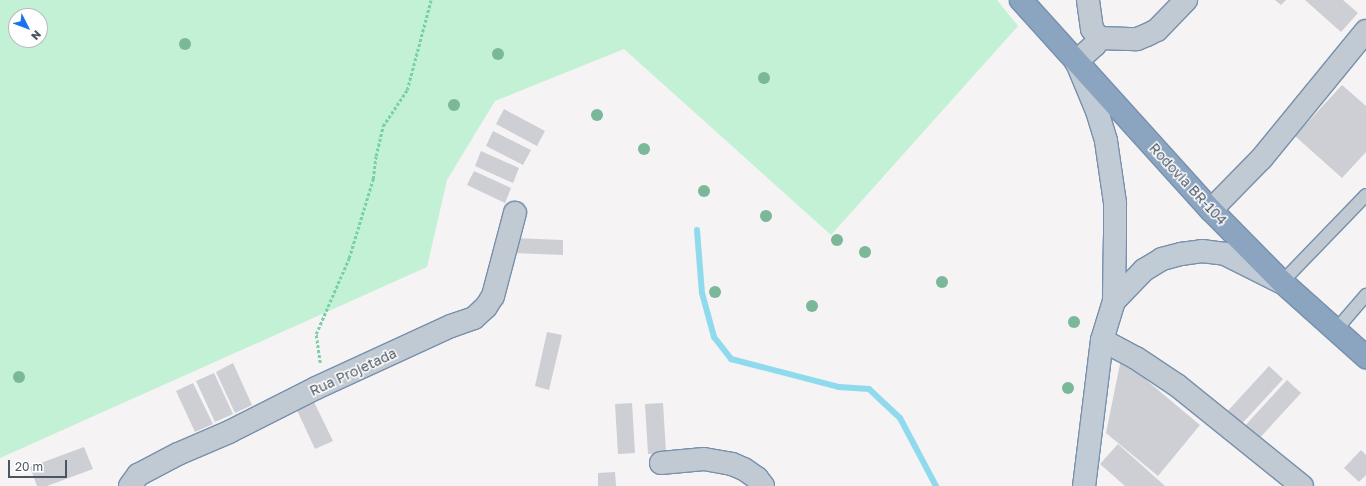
<!DOCTYPE html>
<style>
body{margin:0}
#map{position:relative;width:1366px;height:486px;overflow:hidden;background:#f5f3f3;font-family:"Golos Text",sans-serif}
div>[style]{position:absolute}
[style*='--x']{left:calc(var(--x)*1px);top:calc(var(--y)*1px);width:calc(var(--w)*1px);rotate:calc(var(--a)*1deg)}
.green>*{inset:0;background:#c3f1d5}
.stream>*{height:6px;margin:-3px;padding:0 3px;transform-origin:3px;border-radius:3px;background:#90daee}
.building>*{inset:0;background:#cdcfd5}
.path>*{height:2.5px;margin-top:-1.25px;transform-origin:0;background:repeating-linear-gradient(90deg,#7ad0a6 0 3px,transparent 0 5px)}
.roads{filter:drop-shadow(1px 0 #7690ad) drop-shadow(-1px 0 #7690ad) drop-shadow(0 1px #7690ad) drop-shadow(0 -1px #7690ad)}
.lane>*{height:12px;margin:-6px;padding:0 6px;transform-origin:6px;border-radius:6px;background:#c1cad2}
.street>*{height:22px;margin:-11px;padding:0 11px;transform-origin:11px;border-radius:11px;background:#c1cad2}
.secondary>*{height:22px;margin:-11px;padding:0 11px;transform-origin:11px;border-radius:11px;background:#c1cbd6}
.highway>*{height:22px;margin:-11px;padding:0 11px;transform-origin:11px;border-radius:11px;background:#8ba5c1}
.trees>*{width:12px;height:12px;margin:-6px;border-radius:50%;background:#7bb799}
span{translate:-50% -50%;white-space:nowrap;text-align:center;line-height:1.15;-webkit-text-stroke:3px #fff;paint-order:stroke}
.street-label{font-size:14px;color:#4a5661}
.north{position:absolute;left:8px;top:8px;width:40px;height:40px;box-sizing:border-box;background:#fff;border:1px solid #b7bbc0;border-radius:50%;rotate:132deg;font-size:11px;font-weight:700;line-height:16px;text-align:center;color:#4a5661}
.north::after{content:'';display:block;margin:auto;width:14px;height:18px;background:#1a73e8;clip-path:polygon(50% 0,100% 100%,50% 72%,0 100%)}
.scale{position:absolute;left:8px;top:460px;width:59px;height:18px;box-sizing:border-box;border:2px solid #4a5661;border-top:0;padding-left:5px;font-size:12px;line-height:14px;white-space:nowrap;color:#4a5661;-webkit-text-stroke:3px #fff;paint-order:stroke}
</style>
<div id="map">
<div class="green">
<i style="clip-path:polygon(evenodd,0 0,997px 0,1018px 26px,831px 235px,624px 49px,495px 101px,447px 180px,427px 267px,0 458px,0 0,16px 16px,40px 16px,40px 40px,16px 40px,16px 16px)"></i>
</div>
<div class="stream">
<i style="--x:697;--y:230;--w:63;--a:85.5"></i>
<i style="--x:702;--y:293;--w:46;--a:74.7"></i>
<i style="--x:714;--y:337;--w:28;--a:52"></i>
<i style="--x:731;--y:359;--w:112;--a:14.5"></i>
<i style="--x:839;--y:387;--w:30;--a:4"></i>
<i style="--x:869;--y:389;--w:42;--a:43.1"></i>
<i style="--x:900;--y:418;--w:77;--a:62.1"></i>
</div>
<div class="building">
<i style="clip-path:polygon(1275px 0,1286px 0,1281px 5px)"></i>
<i style="clip-path:polygon(1305px 0,1343px 0,1358px 13px,1341px 32px)"></i>
<i style="clip-path:polygon(1342px 85px,1366px 106px,1366px 152px,1342px 178px,1295px 136px)"></i>
<i style="clip-path:polygon(504px 109px,545px 131px,537px 146px,496px 124px)"></i>
<i style="clip-path:polygon(493px 131px,531px 150px,523px 165px,486px 146px)"></i>
<i style="clip-path:polygon(481px 151px,519px 168px,513px 183px,475px 166px)"></i>
<i style="clip-path:polygon(474px 171px,511px 188px,505px 203px,467px 185px)"></i>
<i style="clip-path:polygon(513px 238px,563px 240px,563px 255px,513px 253px)"></i>
<i style="clip-path:polygon(547px 332px,562px 335px,549px 390px,535px 386px)"></i>
<i style="clip-path:polygon(1121px 359px,1200px 425px,1158px 476px,1106px 433px)"></i>
<i style="clip-path:polygon(233px 363px,252px 405px,235px 413px,216px 372px)"></i>
<i style="clip-path:polygon(1269px 366px,1283px 379px,1239px 427px,1225px 414px)"></i>
<i style="clip-path:polygon(214px 373px,233px 414px,215px 422px,196px 381px)"></i>
<i style="clip-path:polygon(1287px 380px,1301px 393px,1257px 441px,1243px 428px)"></i>
<i style="clip-path:polygon(193px 383px,213px 424px,195px 432px,176px 391px)"></i>
<i style="clip-path:polygon(313px 400px,333px 441px,315px 449px,296px 408px)"></i>
<i style="clip-path:polygon(632px 403px,635px 453px,618px 454px,615px 404px)"></i>
<i style="clip-path:polygon(663px 403px,666px 453px,648px 454px,645px 404px)"></i>
<i style="clip-path:polygon(1118px 444px,1165px 486px,1125px 486px,1100px 464px)"></i>
<i style="clip-path:polygon(84px 447px,93px 469px,47px 486px,37px 486px,30px 467px)"></i>
<i style="clip-path:polygon(1361px 450px,1366px 455px,1366px 475px,1359px 482px,1344px 468px)"></i>
<i style="clip-path:polygon(615px 472px,616px 486px,598px 486px,598px 473px)"></i>
</div>
<div class="path">
<i style="--x:320;--y:363;--w:29;--a:-98"></i>
<i style="--x:316;--y:334;--w:83;--a:-66.5"></i>
<i style="--x:349;--y:258;--w:83;--a:-73.1"></i>
<i style="--x:373;--y:179;--w:23;--a:-83"></i>
<i style="--x:376;--y:156;--w:31;--a:-77"></i>
<i style="--x:383;--y:126;--w:43;--a:-56.3"></i>
<i style="--x:407;--y:90;--w:93;--a:-75.1"></i>
</div>
<div class="roads">
<div class="lane">
<i style="--x:1282;--y:282;--w:121;--a:-46"></i>
<i style="--x:1335;--y:331;--w:48;--a:-49.3"></i>
</div>
<div class="street">
<i style="--x:1099;--y:38;--w:38;--a:2"></i>
<i style="--x:1137;--y:39;--w:11;--a:-22"></i>
<i style="--x:1147;--y:35;--w:11;--a:-27"></i>
<i style="--x:1157;--y:30;--w:42;--a:-46"></i>
<i style="--x:1076;--y:62;--w:25;--a:-42"></i>
<i style="--x:1095;--y:45;--w:8;--a:-60"></i>
<i style="--x:1099;--y:38;--w:11;--a:-128"></i>
<i style="--x:1092;--y:29;--w:29;--a:-98"></i>
<i style="--x:1211;--y:210;--w:73;--a:-45.6"></i>
<i style="--x:1262;--y:158;--w:164;--a:-50.7"></i>
<i style="--x:1102;--y:340;--w:38;--a:28"></i>
<i style="--x:1136;--y:358;--w:50;--a:33.7"></i>
<i style="--x:1178;--y:386;--w:159;--a:38.9"></i>
<i style="--x:661;--y:463;--w:43;--a:-5.3"></i>
<i style="--x:704;--y:459;--w:28;--a:10"></i>
<i style="--x:732;--y:464;--w:13;--a:23"></i>
<i style="--x:744;--y:469;--w:16;--a:35"></i>
<i style="--x:757;--y:478;--w:10;--a:53"></i>
<i style="--x:130;--y:486;--w:14;--a:-54"></i>
<i style="--x:138;--y:475;--w:45;--a:-27.7"></i>
<i style="--x:178;--y:454;--w:56;--a:-23.3"></i>
<i style="--x:229;--y:432;--w:97;--a:-26.8"></i>
<i style="--x:316;--y:388;--w:149;--a:-24.7"></i>
<i style="--x:451;--y:326;--w:24;--a:-19"></i>
<i style="--x:474;--y:318;--w:16;--a:-43"></i>
<i style="--x:486;--y:307;--w:13;--a:-58"></i>
<i style="--x:493;--y:296;--w:86;--a:-75.2"></i>
</div>
<div class="secondary">
<i style="--x:1077;--y:63;--w:52;--a:67.4"></i>
<i style="--x:1097;--y:111;--w:31;--a:73"></i>
<i style="--x:1106;--y:141;--w:63;--a:81.7"></i>
<i style="--x:1115;--y:203;--w:31;--a:90"></i>
<i style="--x:1115;--y:234;--w:67;--a:90.9"></i>
<i style="--x:1114;--y:301;--w:41;--a:107.1"></i>
<i style="--x:1102;--y:340;--w:147;--a:97"></i>
<i style="--x:1114;--y:301;--w:43;--a:-45.9"></i>
<i style="--x:1144;--y:270;--w:21;--a:-31"></i>
<i style="--x:1162;--y:259;--w:20;--a:-15"></i>
<i style="--x:1181;--y:254;--w:21;--a:-8"></i>
<i style="--x:1202;--y:251;--w:23;--a:7"></i>
<i style="--x:1225;--y:254;--w:60;--a:26.6"></i>
</div>
<div class="highway">
<i style="--x:1021;--y:0;--w:283;--a:47.9"></i>
<i style="--x:1211;--y:210;--w:101;--a:45.4"></i>
<i style="--x:1282;--y:282;--w:113;--a:41.8"></i>
</div>
</div>
<div class="trees">
<i style="left:185px;top:44px"></i>
<i style="left:498px;top:54px"></i>
<i style="left:764px;top:78px"></i>
<i style="left:454px;top:105px"></i>
<i style="left:597px;top:115px"></i>
<i style="left:644px;top:149px"></i>
<i style="left:704px;top:191px"></i>
<i style="left:766px;top:216px"></i>
<i style="left:837px;top:240px"></i>
<i style="left:865px;top:252px"></i>
<i style="left:942px;top:282px"></i>
<i style="left:715px;top:292px"></i>
<i style="left:812px;top:306px"></i>
<i style="left:1074px;top:322px"></i>
<i style="left:19px;top:377px"></i>
<i style="left:1068px;top:388px"></i>
</div>
<div class="street-label">
<span style="left:1188px;top:184px;rotate:47deg">Rodovia BR-104</span>
<span style="left:353px;top:372px;rotate:-25deg">Rua Projetada</span>
</div>
<div class="north">N</div>
<div class="scale">20 m</div>
</div>
